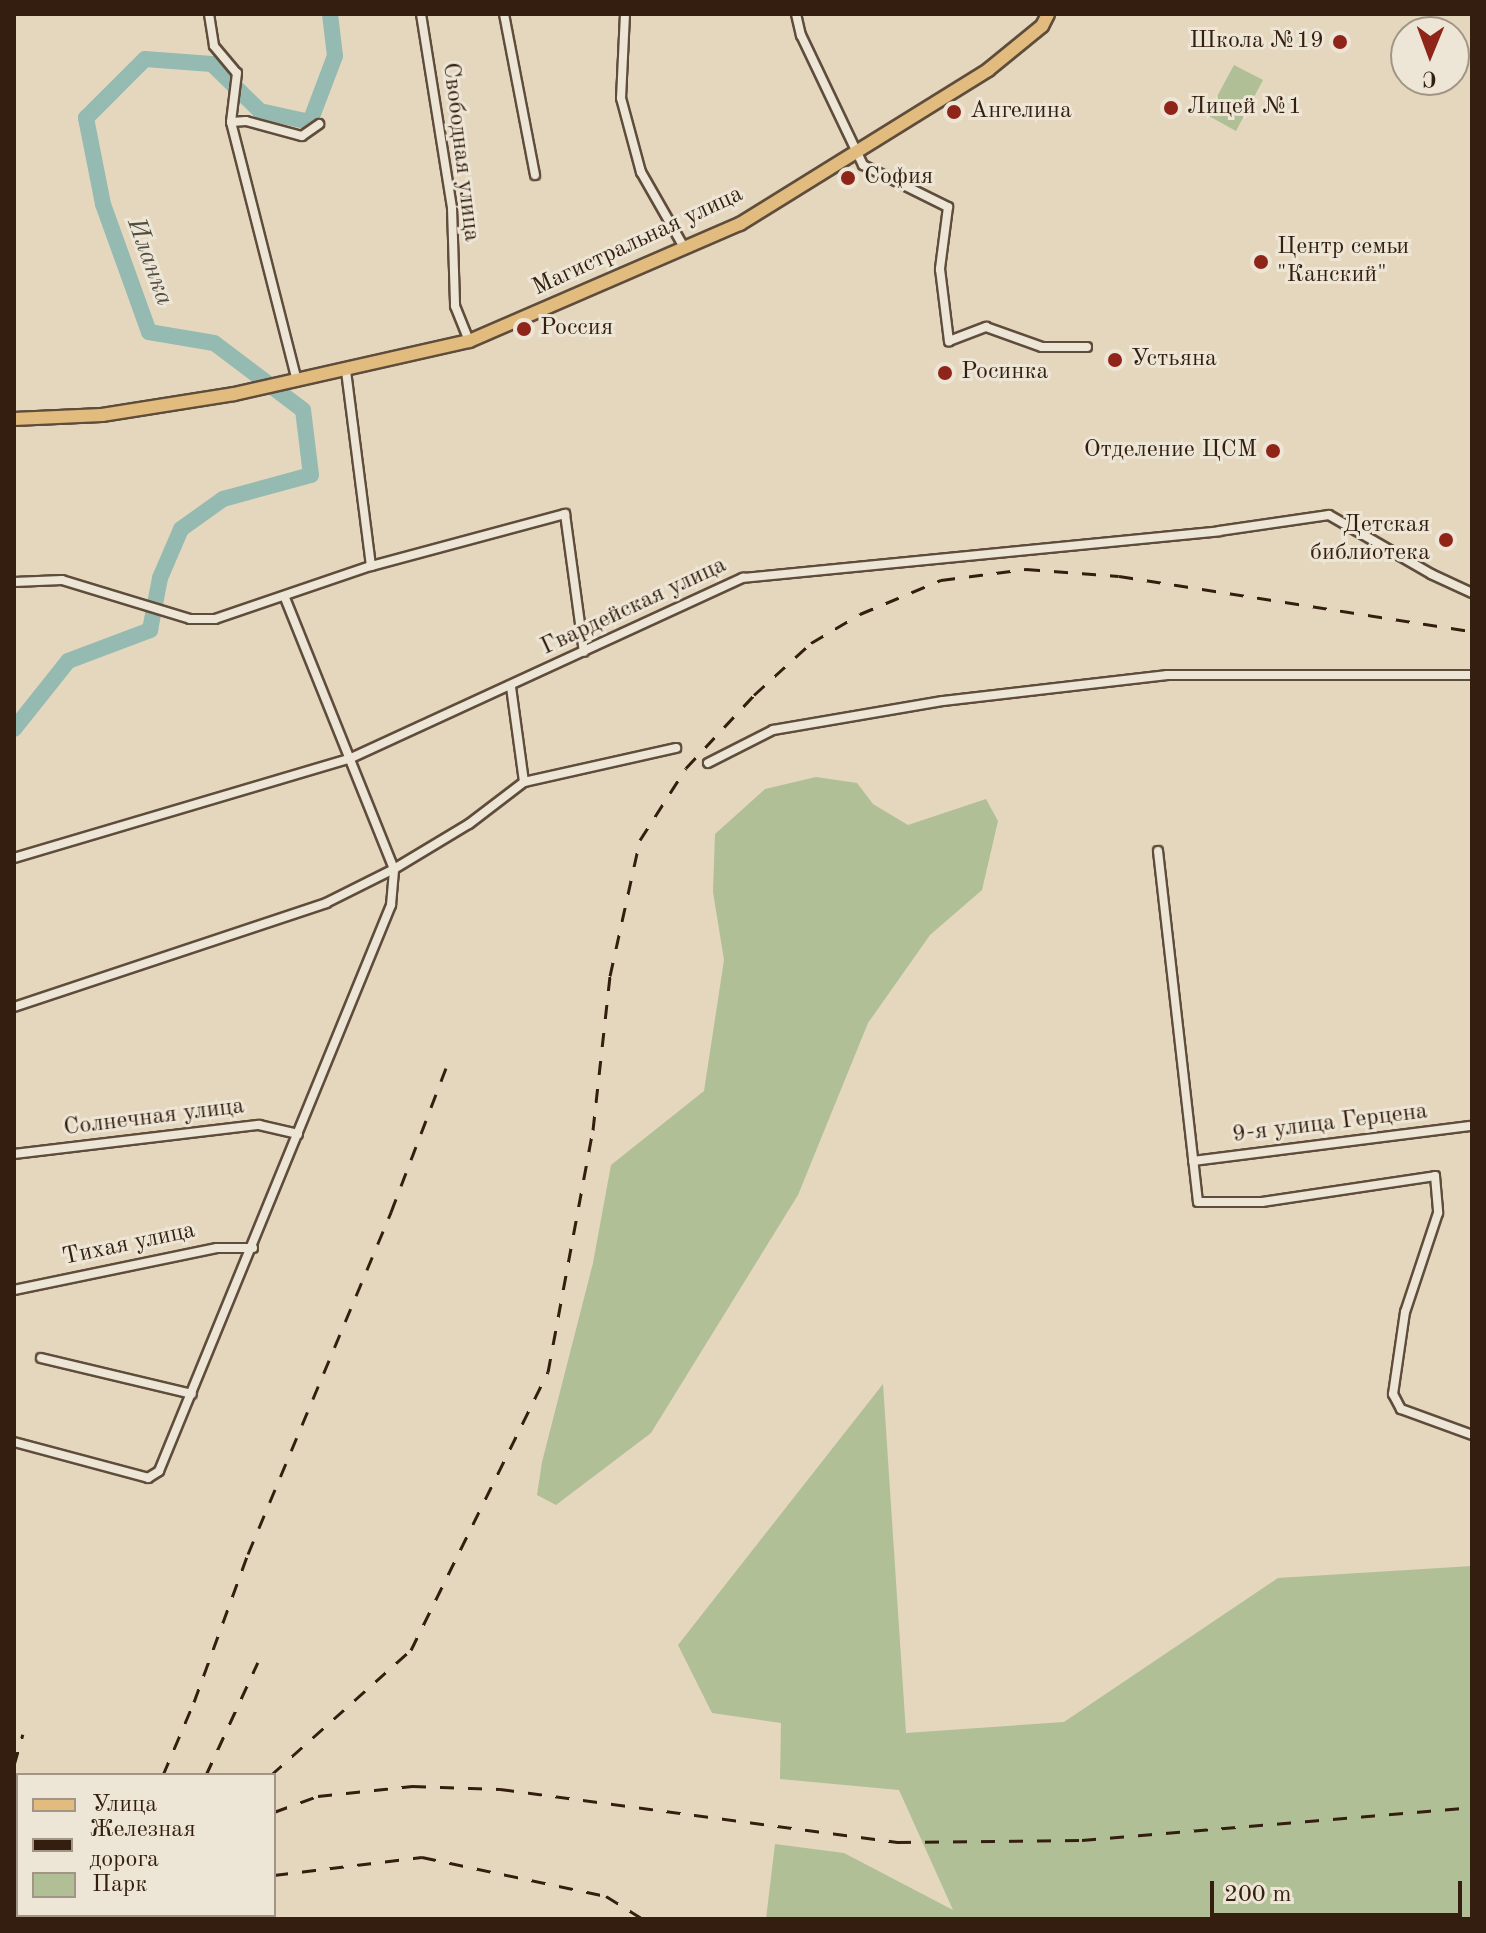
<!DOCTYPE html>
<meta charset="utf-8">
<style>
body{margin:0}
#map{position:relative;width:1486px;height:1933px;overflow:hidden;background:#e4d7be;font-family:"Old Standard TT",serif}
div>[style]{position:absolute}
[style*='--x']{left:calc(var(--x)*1px);top:calc(var(--y)*1px);width:calc(var(--w)*1px);rotate:calc(var(--a)*1deg)}
.green>*{inset:0;background:#b0bf95}
.river>*{height:16px;margin:-8px;padding:0 8px;transform-origin:8px;border-radius:8px;background:#95bab1}
.roads{filter:drop-shadow(2px 0 #5f4c3b) drop-shadow(-2px 0 #5f4c3b) drop-shadow(0 2px #5f4c3b) drop-shadow(0 -2px #5f4c3b)}
.street>*{height:8px;margin:-4px;padding:0 4px;transform-origin:4px;border-radius:4px;background:#ede5d5}
.primary>*{height:12px;margin:-6px;padding:0 6px;transform-origin:6px;border-radius:6px;background:#e2bc7f}
.rail>*{height:3px;margin-top:-1.5px;transform-origin:0;background:repeating-linear-gradient(90deg,#331e0f 0 14px,transparent 0 28px)}
.dots>*{width:22px;height:22px;translate:-50% -50%;box-sizing:border-box;border:4px solid #ede5d5;border-radius:50%}
span{translate:-50% -50%;white-space:nowrap;text-align:center;line-height:1.15;-webkit-text-stroke:6px #ede5d5;paint-order:stroke}
.poi-label{font-size:24px;color:#331e0f}
.right{translate:-100% -50%;text-align:right}
.left{translate:0 -50%;text-align:left}
.street-label{font-size:24px;color:#331e0f}
.water-label{font-size:26px;color:#504d40;font-style:italic}
.frame{position:absolute;inset:0;border:16px solid #331e0f;pointer-events:none}
.legend{position:absolute;left:16px;top:1773px;width:260px;height:144px;box-sizing:border-box;background:#ede5d5;border:2px solid #a39586;margin:0;padding:10px 14px;list-style:none;font-size:24px;color:#331e0f}
.legend li{display:flex;align-items:center;gap:16px;height:40px}
.legend b{width:40px;border:2px solid #a39586}
.north{position:absolute;left:1390px;top:16px;width:80px;height:80px;box-sizing:border-box;background:#ede5d5;border:2px solid #a39586;border-radius:50%;rotate:181deg;font-size:22px;font-weight:700;line-height:32px;text-align:center;color:#331e0f}
.north::after{content:'';display:block;margin:auto;width:28px;height:36px;background:#8f2418;clip-path:polygon(50% 0,100% 100%,50% 72%,0 100%)}
.scale{position:absolute;left:1210px;top:1881px;width:252px;height:36px;box-sizing:border-box;border:4px solid #331e0f;border-top:0;padding-left:10px;font-size:24px;line-height:28px;white-space:nowrap;color:#331e0f;-webkit-text-stroke:6px #ede5d5;paint-order:stroke}
</style>
<div id="map">
<div class="green">
<i style="clip-path:polygon(1234px 65px,1263px 80px,1236px 131px,1207px 115px)"></i>
<i style="clip-path:polygon(816px 777px,857px 783px,873px 804px,908px 825px,986px 799px,998px 821px,982px 890px,930px 935px,868px 1023px,798px 1195px,651px 1433px,556px 1505px,537px 1495px,542px 1462px,593px 1263px,611px 1165px,704px 1091px,724px 960px,713px 892px,715px 834px,765px 789px)"></i>
<i style="clip-path:polygon(883px 1384px,906px 1733px,1064px 1722px,1278px 1578px,1472px 1566px,1472px 1919px,766px 1919px,775px 1844px,844px 1853px,953px 1910px,899px 1790px,780px 1779px,781px 1723px,712px 1713px,678px 1645px)"></i>
</div>
<div class="river">
<i style="--x:14;--y:729;--w:87;--a:-51.5"></i>
<i style="--x:68;--y:661;--w:88;--a:-20.7"></i>
<i style="--x:150;--y:630;--w:53;--a:-79.1"></i>
<i style="--x:160;--y:578;--w:53;--a:-66.8"></i>
<i style="--x:181;--y:529;--w:52;--a:-35.5"></i>
<i style="--x:223;--y:499;--w:91;--a:-15.3"></i>
<i style="--x:311;--y:475;--w:65;--a:-97"></i>
<i style="--x:303;--y:410;--w:111;--a:-143"></i>
<i style="--x:214;--y:343;--w:66;--a:-170.4"></i>
<i style="--x:149;--y:332;--w:136;--a:-109.8"></i>
<i style="--x:103;--y:204;--w:88;--a:-101.2"></i>
<i style="--x:86;--y:118;--w:83;--a:-45"></i>
<i style="--x:145;--y:59;--w:67;--a:4.3"></i>
<i style="--x:212;--y:64;--w:67;--a:44.4"></i>
<i style="--x:260;--y:111;--w:51;--a:12.4"></i>
<i style="--x:310;--y:122;--w:71;--a:-69.3"></i>
<i style="--x:335;--y:56;--w:42;--a:-96.8"></i>
</div>
<div class="roads">
<div class="street">
<i style="--x:209;--y:14;--w:32;--a:81"></i>
<i style="--x:214;--y:46;--w:35;--a:50"></i>
<i style="--x:237;--y:73;--w:49;--a:97"></i>
<i style="--x:421;--y:14;--w:196;--a:80.9"></i>
<i style="--x:452;--y:208;--w:98;--a:88.2"></i>
<i style="--x:455;--y:306;--w:38;--a:68"></i>
<i style="--x:504;--y:14;--w:164;--a:79.1"></i>
<i style="--x:625;--y:14;--w:84;--a:92.7"></i>
<i style="--x:621;--y:98;--w:77;--a:74.9"></i>
<i style="--x:641;--y:172;--w:89;--a:60.3"></i>
<i style="--x:796;--y:14;--w:22;--a:77"></i>
<i style="--x:801;--y:35;--w:144;--a:64.5"></i>
<i style="--x:863;--y:165;--w:95;--a:26.3"></i>
<i style="--x:948;--y:207;--w:63;--a:97.4"></i>
<i style="--x:940;--y:269;--w:73;--a:82.9"></i>
<i style="--x:949;--y:341;--w:40;--a:-21"></i>
<i style="--x:986;--y:327;--w:59;--a:19.7"></i>
<i style="--x:1042;--y:347;--w:45;--a:0"></i>
<i style="--x:297;--y:381;--w:267;--a:-104.3"></i>
<i style="--x:231;--y:122;--w:15;--a:-4"></i>
<i style="--x:246;--y:121;--w:58;--a:15"></i>
<i style="--x:302;--y:136;--w:21;--a:-35"></i>
<i style="--x:371;--y:566;--w:201;--a:-15"></i>
<i style="--x:565;--y:514;--w:139;--a:82.2"></i>
<i style="--x:14;--y:582;--w:48;--a:-2.4"></i>
<i style="--x:62;--y:580;--w:134;--a:16.9"></i>
<i style="--x:190;--y:619;--w:25;--a:0"></i>
<i style="--x:215;--y:619;--w:165;--a:-18.8"></i>
<i style="--x:371;--y:566;--w:197;--a:-97.3"></i>
<i style="--x:511;--y:687;--w:96;--a:82.2"></i>
<i style="--x:708;--y:763;--w:73;--a:-26.9"></i>
<i style="--x:773;--y:730;--w:172;--a:-9.7"></i>
<i style="--x:943;--y:701;--w:226;--a:-6.6"></i>
<i style="--x:1167;--y:675;--w:305;--a:0"></i>
<i style="--x:1158;--y:851;--w:353;--a:83.5"></i>
<i style="--x:1198;--y:1202;--w:64;--a:0"></i>
<i style="--x:1262;--y:1202;--w:175;--a:-8.5"></i>
<i style="--x:1435;--y:1176;--w:37;--a:85"></i>
<i style="--x:1438;--y:1213;--w:104;--a:108.4"></i>
<i style="--x:1405;--y:1312;--w:83;--a:98.3"></i>
<i style="--x:1393;--y:1394;--w:17;--a:62"></i>
<i style="--x:1401;--y:1409;--w:76;--a:20.1"></i>
<i style="--x:14;--y:858;--w:349;--a:-16.5"></i>
<i style="--x:349;--y:759;--w:434;--a:-24.7"></i>
<i style="--x:743;--y:578;--w:478;--a:-5.6"></i>
<i style="--x:1219;--y:531;--w:111;--a:-8.3"></i>
<i style="--x:1329;--y:515;--w:118;--a:30"></i>
<i style="--x:1431;--y:574;--w:45;--a:24.9"></i>
<i style="--x:14;--y:1007;--w:329;--a:-18.4"></i>
<i style="--x:326;--y:903;--w:76;--a:-26.6"></i>
<i style="--x:394;--y:869;--w:87;--a:-31"></i>
<i style="--x:469;--y:824;--w:69;--a:-37.4"></i>
<i style="--x:524;--y:782;--w:156;--a:-12.6"></i>
<i style="--x:14;--y:1154;--w:247;--a:-6.8"></i>
<i style="--x:259;--y:1125;--w:40;--a:13"></i>
<i style="--x:1193;--y:1161;--w:281;--a:-7.2"></i>
<i style="--x:14;--y:1290;--w:207;--a:-11.7"></i>
<i style="--x:217;--y:1248;--w:36;--a:0"></i>
<i style="--x:41;--y:1358;--w:155;--a:13.4"></i>
<i style="--x:14;--y:1442;--w:139;--a:15"></i>
<i style="--x:148;--y:1478;--w:13;--a:-32"></i>
<i style="--x:159;--y:1471;--w:612;--a:-67.71"></i>
<i style="--x:391;--y:905;--w:36;--a:-85"></i>
<i style="--x:394;--y:869;--w:294;--a:-111.9"></i>
</div>
<div class="primary">
<i style="--x:14;--y:419;--w:88;--a:-2.6"></i>
<i style="--x:102;--y:415;--w:134;--a:-9"></i>
<i style="--x:234;--y:394;--w:241;--a:-12.7"></i>
<i style="--x:469;--y:341;--w:295;--a:-23.4"></i>
<i style="--x:740;--y:224;--w:292;--a:-31.8"></i>
<i style="--x:988;--y:70;--w:70;--a:-39.2"></i>
<i style="--x:1042;--y:26;--w:13;--a:-63"></i>
</div>
</div>
<div class="rail">
<i style="--x:14;--y:1765;--w:32;--a:-74"></i>
<i style="--x:163;--y:1775;--w:79;--a:-67"></i>
<i style="--x:194;--y:1702;--w:158;--a:-70"></i>
<i style="--x:248;--y:1554;--w:371;--a:-67.3"></i>
<i style="--x:391;--y:1212;--w:160;--a:-69.1"></i>
<i style="--x:206;--y:1775;--w:124;--a:-65.3"></i>
<i style="--x:271;--y:1775;--w:188;--a:-41.8"></i>
<i style="--x:411;--y:1650;--w:310;--a:-63.8"></i>
<i style="--x:548;--y:1372;--w:246;--a:-79.5"></i>
<i style="--x:593;--y:1130;--w:155;--a:-83.7"></i>
<i style="--x:610;--y:976;--w:139;--a:-77.6"></i>
<i style="--x:640;--y:840;--w:85;--a:-57.4"></i>
<i style="--x:686;--y:768;--w:100;--a:-47"></i>
<i style="--x:754;--y:695;--w:77;--a:-42.4"></i>
<i style="--x:811;--y:643;--w:57;--a:-30.6"></i>
<i style="--x:860;--y:614;--w:88;--a:-22.8"></i>
<i style="--x:941;--y:580;--w:86;--a:-7.4"></i>
<i style="--x:1026;--y:569;--w:93;--a:4.3"></i>
<i style="--x:1119;--y:576;--w:357;--a:8.9"></i>
<i style="--x:274;--y:1812;--w:47;--a:-20"></i>
<i style="--x:318;--y:1796;--w:95;--a:-6.1"></i>
<i style="--x:412;--y:1786;--w:88;--a:2"></i>
<i style="--x:500;--y:1789;--w:401;--a:7.6"></i>
<i style="--x:897;--y:1842;--w:185;--a:-0.6"></i>
<i style="--x:1082;--y:1840;--w:391;--a:-4.8"></i>
<i style="--x:274;--y:1875;--w:149;--a:-6.9"></i>
<i style="--x:422;--y:1857;--w:188;--a:12"></i>
<i style="--x:606;--y:1896;--w:44;--a:31.9"></i>
<i style="--x:71;--y:1919;--w:6;--a:-39"></i>
<i style="--x:97;--y:1919;--w:6;--a:-39"></i>
<i style="--x:132;--y:1919;--w:12;--a:-20"></i>
</div>
<div class="dots">
<i style="left:1340px;top:42px;background:#8f2418"></i>
<i style="left:1171px;top:108px;background:#8f2418"></i>
<i style="left:954px;top:112px;background:#8f2418"></i>
<i style="left:848px;top:178px;background:#8f2418"></i>
<i style="left:1261px;top:262px;background:#8f2418"></i>
<i style="left:524px;top:329px;background:#8f2418"></i>
<i style="left:1115px;top:360px;background:#8f2418"></i>
<i style="left:945px;top:373px;background:#8f2418"></i>
<i style="left:1273px;top:451px;background:#8f2418"></i>
<i style="left:1446px;top:540px;background:#8f2418"></i>
</div>
<div class="poi-label">
<span class="right" style="left:1324px;top:42px">Школа №19</span>
<span class="left" style="left:1187px;top:108px">Лицей №1</span>
<span class="left" style="left:970px;top:112px">Ангелина</span>
<span class="left" style="left:864px;top:178px">София</span>
<span class="left" style="left:1277px;top:262px">Центр семьи<br>"Канский"</span>
<span class="left" style="left:540px;top:329px">Россия</span>
<span class="left" style="left:1131px;top:360px">Устьяна</span>
<span class="left" style="left:961px;top:373px">Росинка</span>
<span class="right" style="left:1257px;top:451px">Отделение ЦСМ</span>
<span class="right" style="left:1430px;top:540px">Детская<br>библиотека</span>
</div>
<div class="street-label">
<span style="left:460px;top:152px;rotate:83deg">Свободная улица</span>
<span style="left:638px;top:242px;rotate:-25deg">Магистральная улица</span>
<span style="left:634px;top:607px;rotate:-25deg">Гвардейская улица</span>
<span style="left:154px;top:1118px;rotate:-7deg">Солнечная улица</span>
<span style="left:1330px;top:1124px;rotate:-7deg">9-я улица Герцена</span>
<span style="left:129px;top:1245px;rotate:-12deg">Тихая улица</span>
</div>
<div class="water-label">
<span style="left:149px;top:262px;rotate:70deg">Иланка</span>
</div>
<div class="frame"></div>
<ul class="legend">
<li><b style="height:10px;background:#e2bc7f"></b>Улица</li>
<li><b style="height:10px;background:#331e0f"></b>Железная дорога</li>
<li><b style="height:22px;background:#b0bf95"></b>Парк</li>
</ul>
<div class="north">С</div>
<div class="scale">200 m</div>
</div>
